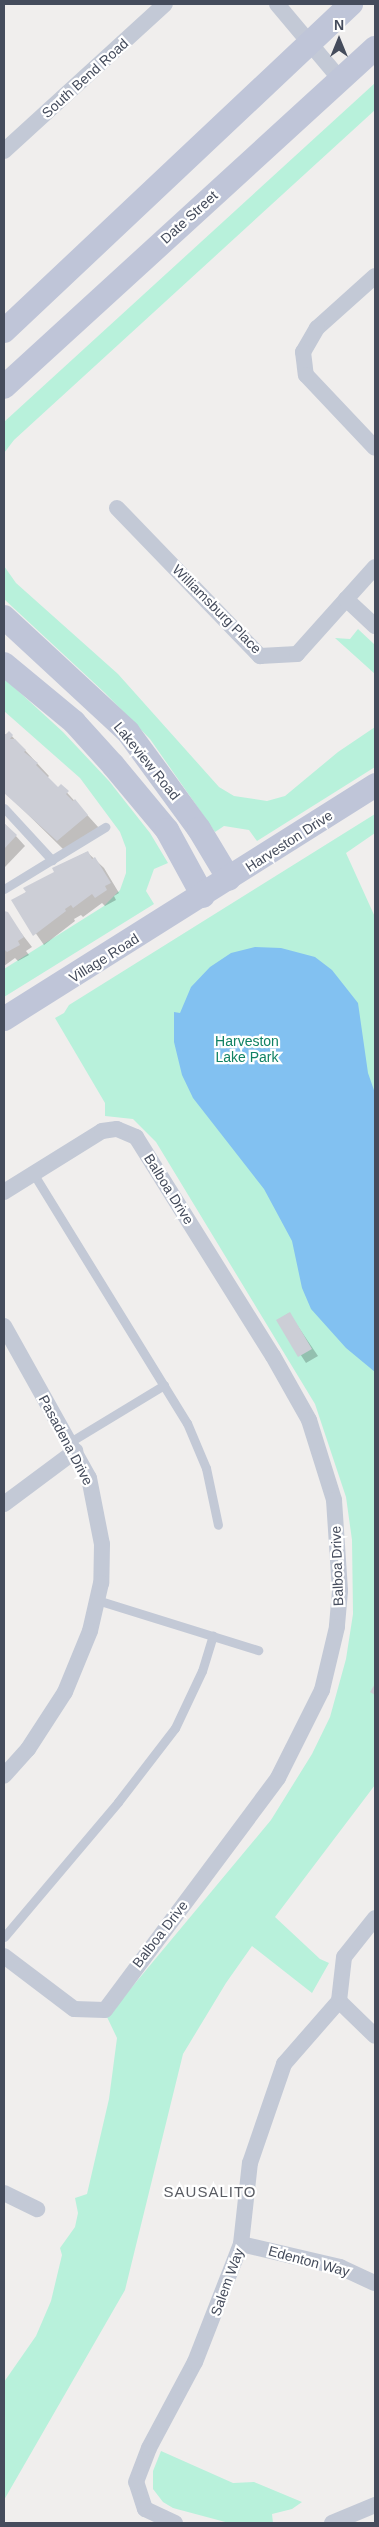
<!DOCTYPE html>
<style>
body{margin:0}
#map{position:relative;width:379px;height:2527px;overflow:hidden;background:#f0eeed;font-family:Helvetica,sans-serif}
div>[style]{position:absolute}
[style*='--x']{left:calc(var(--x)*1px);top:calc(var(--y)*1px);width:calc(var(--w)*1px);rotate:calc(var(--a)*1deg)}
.green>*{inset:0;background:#b8f1db}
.water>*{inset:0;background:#82c1f1}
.shadow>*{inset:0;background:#0003}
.building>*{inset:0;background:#ccced6}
.lane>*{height:9px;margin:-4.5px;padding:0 4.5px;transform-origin:4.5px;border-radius:4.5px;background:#c3c9d6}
.street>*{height:16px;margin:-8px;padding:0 8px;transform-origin:8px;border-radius:8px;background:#c3c9d6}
.secondary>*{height:24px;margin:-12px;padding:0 12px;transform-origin:12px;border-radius:12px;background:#bfc5d8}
span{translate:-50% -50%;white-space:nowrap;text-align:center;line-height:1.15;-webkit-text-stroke:4.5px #fff;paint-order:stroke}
.street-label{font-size:14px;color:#454c5c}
.park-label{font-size:14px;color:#118263}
.neighbourhood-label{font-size:15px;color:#5a5c63;letter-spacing:1px}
.frame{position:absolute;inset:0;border:5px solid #454c5c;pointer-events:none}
.north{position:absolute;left:314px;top:15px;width:50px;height:50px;-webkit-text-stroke:4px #fff;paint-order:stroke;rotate:0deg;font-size:14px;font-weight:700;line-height:20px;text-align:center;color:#454c5c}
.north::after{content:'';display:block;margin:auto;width:18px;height:22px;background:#454c5c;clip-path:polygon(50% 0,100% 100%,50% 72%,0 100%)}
</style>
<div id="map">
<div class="green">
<i style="clip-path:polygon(375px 83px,375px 110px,14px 440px,4px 453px,4px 422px)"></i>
<i style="clip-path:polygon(4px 566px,16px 583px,118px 674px,219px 787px,234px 796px,267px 801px,285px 796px,338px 752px,375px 727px,375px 767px,257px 841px,249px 830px,224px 826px,215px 832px,150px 739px,105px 693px,4px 599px)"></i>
<i style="clip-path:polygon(358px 629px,375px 645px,375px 674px,335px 638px,350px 639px)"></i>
<i style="clip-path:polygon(4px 678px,63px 732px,109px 781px,150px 833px,168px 863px,154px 869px,146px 891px,154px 904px,4px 997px,4px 969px,104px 906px,120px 890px,126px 873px,126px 848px,120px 832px,80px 778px,4px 711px)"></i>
<i style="clip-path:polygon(375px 814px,375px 833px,346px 853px,375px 917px,375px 1785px,275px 1917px,320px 1959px,329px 1963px,312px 1993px,252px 1946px,226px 1983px,183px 2054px,125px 2290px,4px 2500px,4px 2382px,36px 2336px,51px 2301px,62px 2255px,60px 2248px,75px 2227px,78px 2213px,75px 2198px,87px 2194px,109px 2099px,117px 2038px,107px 2017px,271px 1820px,312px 1754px,330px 1717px,346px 1659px,353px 1614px,352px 1540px,346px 1497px,315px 1404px,156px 1142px,133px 1119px,105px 1116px,105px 1103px,55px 1018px,64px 1013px,69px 1005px)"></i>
<i style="clip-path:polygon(161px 2451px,233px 2483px,254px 2482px,302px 2502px,292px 2509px,272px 2514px,273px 2523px,229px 2523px,173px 2508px,163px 2502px,153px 2489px,153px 2471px)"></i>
</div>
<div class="water">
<i style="clip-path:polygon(255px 947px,281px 948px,315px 957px,332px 970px,358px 1003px,368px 1073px,375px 1093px,375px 1372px,346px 1348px,311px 1309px,302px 1288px,292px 1241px,264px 1189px,193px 1098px,182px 1075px,174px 1042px,174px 1012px,180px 1013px,191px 987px,210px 967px,231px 953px)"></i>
</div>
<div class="shadow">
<i style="clip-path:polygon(9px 733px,49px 776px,47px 778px,58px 789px,61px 786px,99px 828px,64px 850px,4px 791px,4px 735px)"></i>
<i style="clip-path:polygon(4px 823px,25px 846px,4px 868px)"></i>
<i style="clip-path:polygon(87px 852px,104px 868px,119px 893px,114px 896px,116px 900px,105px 906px,102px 903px,83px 917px,81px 915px,74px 919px,75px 921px,44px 945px,13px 901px,56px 872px,54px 868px)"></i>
<i style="clip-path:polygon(4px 911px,32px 947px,26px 951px,29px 955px,18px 961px,15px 958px,4px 966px)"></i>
<i style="clip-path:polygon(289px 1313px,318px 1356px,306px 1363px,278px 1320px)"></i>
</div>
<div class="building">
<i style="clip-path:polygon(9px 731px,13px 735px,10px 739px,15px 739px,26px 750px,24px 752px,38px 763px,36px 765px,58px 787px,61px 784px,69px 791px,66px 794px,73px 801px,75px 799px,88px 815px,57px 841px,4px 793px,4px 736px)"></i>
<i style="clip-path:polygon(4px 823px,17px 835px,4px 849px)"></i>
<i style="clip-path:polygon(88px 851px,92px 859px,95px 857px,111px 883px,105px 886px,107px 890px,95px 898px,92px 894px,73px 908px,71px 905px,65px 909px,66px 911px,33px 936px,11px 900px,26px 892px,23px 888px,54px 872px,52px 868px)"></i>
<i style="clip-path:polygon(4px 911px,8px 912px,24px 937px,18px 941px,20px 945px,7px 952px,4px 949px)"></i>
<i style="clip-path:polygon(290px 1312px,312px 1349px,298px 1357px,276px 1320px)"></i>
<i style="clip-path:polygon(375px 1684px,375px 1695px,370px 1692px)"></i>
</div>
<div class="lane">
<i style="--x:4;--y:808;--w:71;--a:47.3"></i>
<i style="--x:4;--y:889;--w:119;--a:-31.5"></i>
<i style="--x:33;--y:1173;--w:294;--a:58.4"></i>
<i style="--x:187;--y:1423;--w:49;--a:67.1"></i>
<i style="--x:206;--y:1468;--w:58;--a:78.1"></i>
<i style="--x:70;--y:1442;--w:110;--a:-31.2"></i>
<i style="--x:97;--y:1600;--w:169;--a:17.3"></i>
<i style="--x:4;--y:1937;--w:177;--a:-49.8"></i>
<i style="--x:118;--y:1802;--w:93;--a:-52.4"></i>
<i style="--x:175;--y:1728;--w:63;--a:-64.7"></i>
<i style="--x:202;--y:1671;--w:37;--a:-73"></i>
</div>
<div class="street">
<i style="--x:277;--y:4;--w:98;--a:50"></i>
<i style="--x:4;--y:151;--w:218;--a:-42.4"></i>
<i style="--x:375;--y:276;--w:78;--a:138.1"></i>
<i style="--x:317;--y:328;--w:28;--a:120"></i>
<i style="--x:303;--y:352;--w:23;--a:83"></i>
<i style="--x:306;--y:375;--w:100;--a:46.6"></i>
<i style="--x:117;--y:508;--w:206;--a:46"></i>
<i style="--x:260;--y:656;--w:37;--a:-3"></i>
<i style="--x:297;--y:654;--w:117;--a:-48.1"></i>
<i style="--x:346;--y:599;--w:40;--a:43"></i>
<i style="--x:4;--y:1192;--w:115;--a:-31.9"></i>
<i style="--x:102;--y:1131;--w:15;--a:-8"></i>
<i style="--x:117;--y:1129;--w:21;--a:23"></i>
<i style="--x:136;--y:1137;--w:258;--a:58"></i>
<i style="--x:273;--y:1356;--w:73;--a:60.6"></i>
<i style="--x:309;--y:1420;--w:84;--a:72.6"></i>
<i style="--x:334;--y:1500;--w:91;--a:86.2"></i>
<i style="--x:340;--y:1591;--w:36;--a:95"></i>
<i style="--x:337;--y:1627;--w:65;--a:103.4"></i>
<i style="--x:322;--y:1690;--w:98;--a:116.6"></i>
<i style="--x:278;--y:1778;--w:289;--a:126.7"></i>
<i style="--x:105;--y:2010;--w:31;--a:-178"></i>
<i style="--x:74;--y:2009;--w:88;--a:-142.9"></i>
<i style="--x:4;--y:1326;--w:174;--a:60.8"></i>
<i style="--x:89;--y:1478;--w:67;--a:78.9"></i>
<i style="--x:102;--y:1544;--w:39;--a:91"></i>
<i style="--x:101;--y:1583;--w:49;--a:102.9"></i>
<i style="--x:90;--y:1631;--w:66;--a:112.3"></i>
<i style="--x:65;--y:1692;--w:68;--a:123"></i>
<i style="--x:28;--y:1749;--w:36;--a:132"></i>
<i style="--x:4;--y:1504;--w:89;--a:-36.7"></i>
<i style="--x:339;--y:2001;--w:44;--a:-83.5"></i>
<i style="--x:344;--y:1957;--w:50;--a:-51.5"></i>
<i style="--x:339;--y:2001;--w:50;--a:44.2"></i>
<i style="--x:4;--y:2193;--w:37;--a:26"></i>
<i style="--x:241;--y:2244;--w:102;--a:13.1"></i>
<i style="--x:340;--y:2267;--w:38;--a:25"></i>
<i style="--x:175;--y:2523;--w:33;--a:-155"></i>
<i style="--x:145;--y:2509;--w:28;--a:-108"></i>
<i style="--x:136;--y:2482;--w:36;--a:-69"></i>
<i style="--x:149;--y:2448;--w:98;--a:-61.9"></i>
<i style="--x:195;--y:2362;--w:127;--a:-68.7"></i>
<i style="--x:241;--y:2244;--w:81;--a:-83.7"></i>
<i style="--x:250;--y:2163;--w:105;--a:-71"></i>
<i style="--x:284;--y:2064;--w:84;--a:-48.9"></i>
<i style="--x:332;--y:2523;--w:47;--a:-22.7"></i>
</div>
<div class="secondary">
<i style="--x:4;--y:331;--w:477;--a:-43.3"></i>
<i style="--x:4;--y:387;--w:503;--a:-42.42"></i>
<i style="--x:4;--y:617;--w:169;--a:42.8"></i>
<i style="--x:128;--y:732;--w:120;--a:53.8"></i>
<i style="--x:199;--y:829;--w:58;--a:59"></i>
<i style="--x:4;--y:664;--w:91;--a:39.6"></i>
<i style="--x:74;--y:722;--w:58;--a:47.8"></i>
<i style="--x:113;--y:765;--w:85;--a:50.3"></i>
<i style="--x:167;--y:830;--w:75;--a:61.4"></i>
<i style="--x:4;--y:1019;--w:439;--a:-32.2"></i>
</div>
<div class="street-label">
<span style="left:85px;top:78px;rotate:-42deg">South Bend Road</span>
<span style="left:189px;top:217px;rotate:-42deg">Date Street</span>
<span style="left:217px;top:609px;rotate:45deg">Williamsburg Place</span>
<span style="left:147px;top:761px;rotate:51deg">Lakeview Road</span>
<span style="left:289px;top:841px;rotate:-33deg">Harveston Drive</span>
<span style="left:104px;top:958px;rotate:-32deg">Village Road</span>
<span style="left:169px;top:1189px;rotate:58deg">Balboa Drive</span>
<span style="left:66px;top:1440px;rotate:62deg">Pasadena Drive</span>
<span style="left:337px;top:1566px;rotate:-92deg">Balboa Drive</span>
<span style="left:160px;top:1934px;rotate:-52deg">Balboa Drive</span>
<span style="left:309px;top:2261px;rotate:15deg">Edenton Way</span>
<span style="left:227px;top:2282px;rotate:-70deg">Salem Way</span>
</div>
<div class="park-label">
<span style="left:247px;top:1049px">Harveston<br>Lake Park</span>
</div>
<div class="neighbourhood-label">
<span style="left:210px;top:2192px">SAUSALITO</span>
</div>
<div class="frame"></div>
<div class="north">N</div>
</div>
